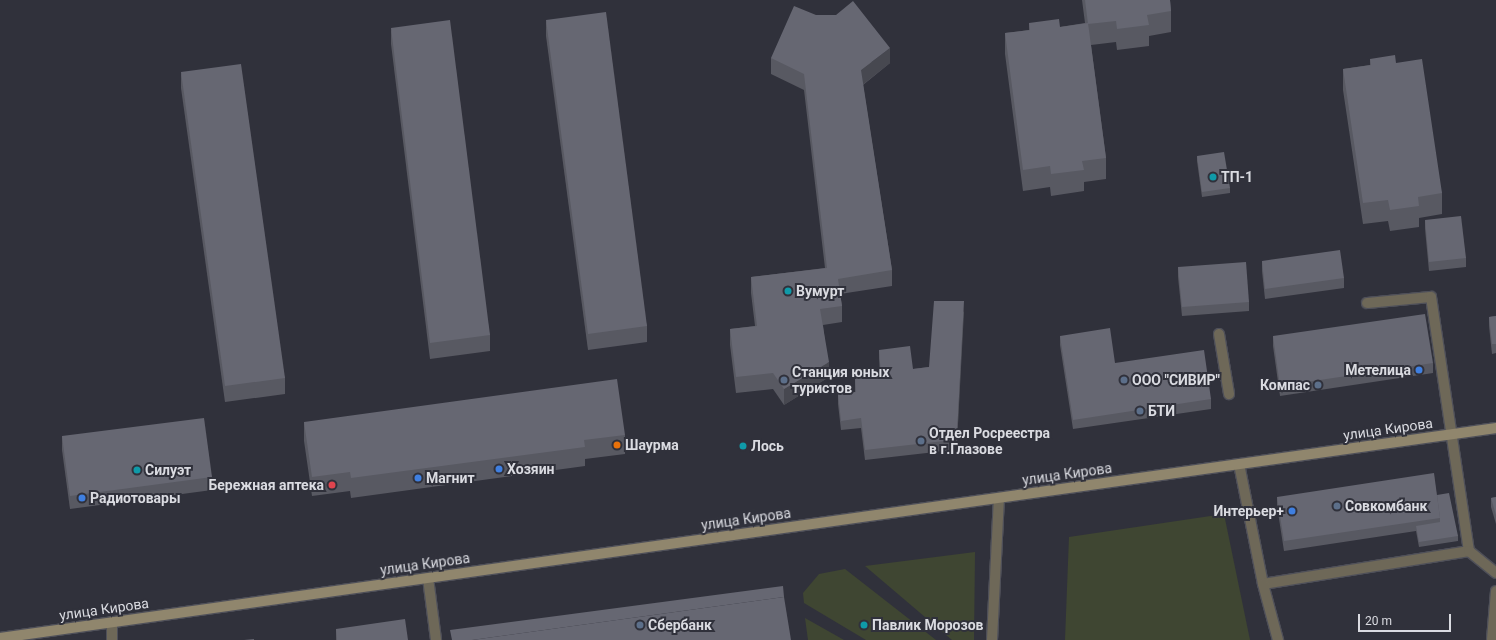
<!DOCTYPE html>
<meta charset="utf-8">
<style>
body{margin:0}
#map{position:relative;width:1496px;height:640px;overflow:hidden;background:#30313b;font-family:Roboto,sans-serif}
div>[style]{position:absolute}
[style*='--x']{left:calc(var(--x)*1px);top:calc(var(--y)*1px);width:calc(var(--w)*1px);rotate:calc(var(--a)*1deg)}
.green>*{inset:0;background:#3f4632}
.roads{filter:drop-shadow(1px 0 #4f5059) drop-shadow(-1px 0 #4f5059) drop-shadow(0 1px #4f5059) drop-shadow(0 -1px #4f5059)}
.service>*{height:10px;margin:-5px;padding:0 5px;transform-origin:5px;border-radius:5px;background:#6e6858}
.tertiary>*{height:10px;margin:-5px;padding:0 5px;transform-origin:5px;border-radius:5px;background:#6e6858}
.secondary>*{height:10px;margin:-5px;padding:0 5px;transform-origin:5px;border-radius:5px;background:#90866d}
.wall>*{inset:0;background:#585962}
.shaded-wall>*{inset:0;background:#474850}
.building>*{inset:0;background:#666772}
.dots>*{width:11px;height:11px;translate:-50% -50%;box-sizing:border-box;border:2px solid #30313b;border-radius:50%}
span{translate:-50% -50%;white-space:nowrap;text-align:center;line-height:1.15;-webkit-text-stroke:4px #30313b;paint-order:stroke}
.poi-label{font-size:14px;color:#dadbe1;font-weight:700}
.left{translate:0 -50%;text-align:left}
.right{translate:-100% -50%;text-align:right}
.street-label{font-size:14px;color:#dadbe1}
.scale{position:absolute;left:1358px;top:614px;width:93px;height:18px;box-sizing:border-box;border:2px solid #dadbe1;border-top:0;padding-left:5px;font-size:12px;line-height:14px;white-space:nowrap;color:#dadbe1;-webkit-text-stroke:3px #30313b;paint-order:stroke}
</style>
<div id="map">
<div class="green">
<i style="clip-path:polygon(1224px 514px,1250px 640px,1065px 640px,1069px 537px)"></i>
<i style="clip-path:polygon(975px 552px,974px 640px,952px 640px,865px 566px)"></i>
<i style="clip-path:polygon(845px 569px,936px 640px,866px 640px,804px 603px,803px 593px,819px 574px)"></i>
<i style="clip-path:polygon(805px 618px,844px 640px,808px 640px)"></i>
</div>
<div class="roads">
<div class="service">
<i style="--x:1367;--y:303;--w:64;--a:-5.4"></i>
<i style="--x:1431;--y:297;--w:257;--a:81.5"></i>
<i style="--x:1219;--y:334;--w:61;--a:80.5"></i>
<i style="--x:1239;--y:464;--w:122;--a:78.7"></i>
<i style="--x:1263;--y:584;--w:209;--a:-9.1"></i>
<i style="--x:1469;--y:551;--w:35;--a:39"></i>
<i style="--x:428;--y:578;--w:63;--a:82.6"></i>
<i style="--x:1263;--y:584;--w:58;--a:75"></i>
<i style="--x:112;--y:640;--w:18;--a:-90"></i>
<i style="--x:1492;--y:640;--w:49;--a:-85.3"></i>
</div>
<div class="tertiary">
<i style="--x:992;--y:640;--w:142;--a:-87.2"></i>
</div>
<div class="secondary">
<i style="--x:0;--y:638;--w:1511;--a:-7.99"></i>
</div>
</div>
<div class="wall">
<i style="clip-path:polygon(1082px 0,1170px 0,1171px 11px,1171px 32px,1149px 36px,1149px 46px,1117px 50px,1116px 42px,1091px 45px,1106px 158px,1106px 179px,1084px 182px,1084px 191px,1051px 196px,1050px 187px,1023px 191px,1005px 54px,1005px 33px,1029px 30px,1029px 23px,1060px 27px,1085px 23px)"></i>
<i style="clip-path:polygon(546px 20px,647px 326px,647px 342px,588px 350px,546px 36px)"></i>
<i style="clip-path:polygon(391px 28px,490px 335px,490px 351px,430px 359px,391px 44px)"></i>
<i style="clip-path:polygon(771px 58px,890px 63px,863px 85px,892px 270px,892px 286px,840px 294px,842px 306px,842px 322px,823px 325px,829px 377px,784px 405px,773px 389px,736px 393px,730px 345px,730px 329px,755px 326px,751px 293px,751px 277px,825px 268px,804px 90px,771px 74px)"></i>
<i style="clip-path:polygon(1370px 59px,1396px 63px,1442px 193px,1442px 214px,1419px 218px,1419px 227px,1390px 231px,1388px 221px,1363px 224px,1343px 90px,1343px 69px,1370px 65px)"></i>
<i style="clip-path:polygon(181px 72px,285px 378px,285px 394px,225px 402px,181px 88px)"></i>
<i style="clip-path:polygon(1197px 156px,1230px 188px,1230px 193px,1202px 197px,1197px 161px)"></i>
<i style="clip-path:polygon(1425px 220px,1466px 258px,1466px 267px,1429px 271px,1425px 229px)"></i>
<i style="clip-path:polygon(1262px 261px,1344px 278px,1344px 288px,1265px 299px,1262px 271px)"></i>
<i style="clip-path:polygon(1178px 267px,1249px 302px,1249px 311px,1182px 316px,1178px 277px)"></i>
<i style="clip-path:polygon(964px 311px,957px 443px,953px 450px,865px 460px,861px 428px,841px 430px,838px 404px,838px 394px,855px 392px,855px 378px,880px 375px,879px 359px,879px 350px,913px 369px,929px 367px)"></i>
<i style="clip-path:polygon(1496px 316px,1496px 353px,1492px 354px,1489px 326px,1489px 317px)"></i>
<i style="clip-path:polygon(1060px 336px,1115px 363px,1211px 399px,1211px 409px,1073px 429px,1060px 345px)"></i>
<i style="clip-path:polygon(1273px 336px,1433px 363px,1433px 373px,1280px 396px,1273px 346px)"></i>
<i style="clip-path:polygon(304px 422px,625px 435px,625px 454px,585px 459px,585px 466px,351px 498px,350px 491px,312px 496px,304px 441px)"></i>
<i style="clip-path:polygon(62px 436px,212px 477px,212px 490px,70px 509px,62px 450px)"></i>
<i style="clip-path:polygon(1437px 495px,1458px 536px,1458px 541px,1419px 547px,1416px 531px,1284px 551px,1277px 506px,1277px 497px)"></i>
<i style="clip-path:polygon(1496px 497px,1496px 524px,1491px 507px,1491px 498px)"></i>
<i style="clip-path:polygon(336px 629px,408px 640px,336px 640px)"></i>
</div>
<div class="shaded-wall">
<i style="clip-path:polygon(890px 48px,890px 63px,861px 86px,861px 70px)"></i>
<i style="clip-path:polygon(964px 301px,957px 443px,953px 450px,953px 440px)"></i>
<i style="clip-path:polygon(829px 362px,829px 377px,784px 405px,784px 389px)"></i>
</div>
<div class="building">
<i style="clip-path:polygon(1085px 0,1170px 0,1171px 11px,1147px 15px,1149px 25px,1117px 29px,1116px 21px,1088px 24px)"></i>
<i style="clip-path:polygon(853px 1px,890px 48px,861px 70px,892px 270px,838px 279px,842px 306px,820px 309px,829px 362px,784px 389px,773px 373px,736px 377px,730px 329px,757px 326px,751px 277px,827px 268px,804px 74px,771px 58px,794px 6px,816px 15px,836px 15px)"></i>
<i style="clip-path:polygon(606px 12px,647px 326px,588px 334px,546px 20px)"></i>
<i style="clip-path:polygon(1059px 19px,1060px 27px,1088px 23px,1106px 158px,1082px 161px,1084px 170px,1051px 174px,1050px 166px,1023px 170px,1005px 33px,1030px 30px,1029px 23px)"></i>
<i style="clip-path:polygon(450px 20px,490px 335px,430px 343px,391px 28px)"></i>
<i style="clip-path:polygon(1395px 55px,1396px 63px,1422px 59px,1442px 193px,1418px 197px,1419px 206px,1390px 210px,1388px 200px,1363px 203px,1343px 69px,1371px 65px,1370px 59px)"></i>
<i style="clip-path:polygon(241px 64px,285px 378px,225px 386px,181px 72px)"></i>
<i style="clip-path:polygon(1224px 152px,1230px 188px,1202px 192px,1197px 156px)"></i>
<i style="clip-path:polygon(1461px 216px,1466px 258px,1429px 262px,1425px 220px)"></i>
<i style="clip-path:polygon(1340px 250px,1344px 278px,1265px 289px,1262px 261px)"></i>
<i style="clip-path:polygon(1246px 262px,1249px 302px,1182px 307px,1178px 267px)"></i>
<i style="clip-path:polygon(934px 301px,964px 301px,957px 434px,953px 440px,865px 450px,861px 418px,841px 421px,838px 394px,856px 392px,855px 378px,881px 375px,879px 350px,910px 346px,913px 369px,929px 367px)"></i>
<i style="clip-path:polygon(1425px 314px,1433px 363px,1280px 386px,1273px 336px)"></i>
<i style="clip-path:polygon(1496px 316px,1496px 344px,1492px 344px,1489px 317px)"></i>
<i style="clip-path:polygon(1110px 328px,1115px 363px,1204px 350px,1211px 399px,1073px 420px,1060px 336px)"></i>
<i style="clip-path:polygon(617px 379px,625px 435px,584px 440px,585px 447px,351px 478px,350px 472px,312px 477px,304px 422px)"></i>
<i style="clip-path:polygon(204px 418px,212px 477px,70px 496px,62px 436px)"></i>
<i style="clip-path:polygon(1434px 473px,1440px 518px,1284px 541px,1277px 497px)"></i>
<i style="clip-path:polygon(1449px 493px,1458px 536px,1419px 542px,1416px 526px,1440px 522px,1440px 518px,1437px 495px)"></i>
<i style="clip-path:polygon(1496px 497px,1496px 515px,1491px 498px)"></i>
<i style="clip-path:polygon(783px 586px,784px 597px,472px 640px,452px 640px,450px 630px)"></i>
<i style="clip-path:polygon(784px 597px,791px 640px,472px 640px)"></i>
<i style="clip-path:polygon(405px 619px,408px 640px,337px 640px,336px 629px)"></i>
<i style="clip-path:polygon(254px 639px,254px 640px,244px 640px)"></i>
</div>
<div class="dots">
<i style="left:1213px;top:177px;background:#0f9aa8"></i>
<i style="left:788px;top:291px;background:#0f9aa8"></i>
<i style="left:1419px;top:370px;background:#3f7fe0"></i>
<i style="left:784px;top:380px;background:#5c6f8a"></i>
<i style="left:1124px;top:380px;background:#5c6f8a"></i>
<i style="left:1318px;top:385px;background:#5c6f8a"></i>
<i style="left:1140px;top:411px;background:#5c6f8a"></i>
<i style="left:921px;top:441px;background:#5c6f8a"></i>
<i style="left:617px;top:445px;background:#e8710a"></i>
<i style="left:743px;top:446px;background:#0f9aa8"></i>
<i style="left:499px;top:469px;background:#3f7fe0"></i>
<i style="left:137px;top:470px;background:#0f9aa8"></i>
<i style="left:418px;top:478px;background:#3f7fe0"></i>
<i style="left:332px;top:485px;background:#e0444e"></i>
<i style="left:82px;top:498px;background:#3f7fe0"></i>
<i style="left:1337px;top:506px;background:#5c6f8a"></i>
<i style="left:1292px;top:511px;background:#3f7fe0"></i>
<i style="left:640px;top:625px;background:#5c6f8a"></i>
<i style="left:864px;top:625px;background:#0f9aa8"></i>
</div>
<div class="poi-label">
<span class="left" style="left:1221px;top:177px">ТП-1</span>
<span class="left" style="left:796px;top:291px">Вумурт</span>
<span class="right" style="left:1411px;top:370px">Метелица</span>
<span class="left" style="left:792px;top:380px">Станция юных<br>туристов</span>
<span class="left" style="left:1132px;top:380px">ООО "СИВИР"</span>
<span class="right" style="left:1310px;top:385px">Компас</span>
<span class="left" style="left:1148px;top:411px">БТИ</span>
<span class="left" style="left:929px;top:441px">Отдел Росреестра<br>в г.Глазове</span>
<span class="left" style="left:625px;top:445px">Шаурма</span>
<span class="left" style="left:751px;top:446px">Лось</span>
<span class="left" style="left:507px;top:469px">Хозяин</span>
<span class="left" style="left:145px;top:470px">Силуэт</span>
<span class="left" style="left:426px;top:478px">Магнит</span>
<span class="right" style="left:324px;top:485px">Бережная аптека</span>
<span class="left" style="left:90px;top:498px">Радиотовары</span>
<span class="left" style="left:1345px;top:506px">Совкомбанк</span>
<span class="right" style="left:1284px;top:511px">Интерьер+</span>
<span class="left" style="left:648px;top:625px">Сбербанк</span>
<span class="left" style="left:872px;top:625px">Павлик Морозов</span>
</div>
<div class="street-label">
<span style="left:1388px;top:429px;rotate:-8deg">улица Кирова</span>
<span style="left:1067px;top:474px;rotate:-8deg">улица Кирова</span>
<span style="left:746px;top:519px;rotate:-8deg">улица Кирова</span>
<span style="left:425px;top:564px;rotate:-8deg">улица Кирова</span>
<span style="left:104px;top:609px;rotate:-8deg">улица Кирова</span>
</div>
<div class="scale">20 m</div>
</div>
